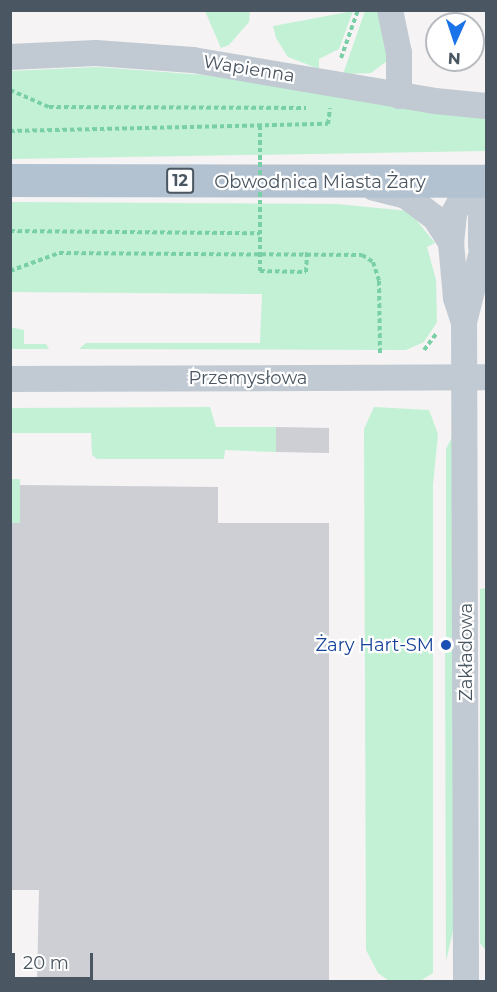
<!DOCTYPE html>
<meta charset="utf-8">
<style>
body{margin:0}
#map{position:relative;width:497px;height:992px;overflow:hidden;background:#f5f3f3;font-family:Montserrat,sans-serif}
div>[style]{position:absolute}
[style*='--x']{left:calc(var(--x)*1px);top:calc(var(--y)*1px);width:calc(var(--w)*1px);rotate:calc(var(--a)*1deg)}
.green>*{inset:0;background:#c3f1d5}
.building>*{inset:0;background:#cdcfd5}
.path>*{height:4px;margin-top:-2px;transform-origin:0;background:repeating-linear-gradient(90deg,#7ad0a6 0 4.5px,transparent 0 7.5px)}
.street>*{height:26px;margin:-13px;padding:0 13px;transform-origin:13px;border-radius:13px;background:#c1cad2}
.primary>*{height:33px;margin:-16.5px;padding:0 16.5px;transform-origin:16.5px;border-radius:16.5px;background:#b3c2d1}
.path-bridge>*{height:4px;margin-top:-2px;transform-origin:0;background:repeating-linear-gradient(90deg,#7ad0a6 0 4.5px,transparent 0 7.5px)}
.dots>*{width:16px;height:16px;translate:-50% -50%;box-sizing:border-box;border:3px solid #fff;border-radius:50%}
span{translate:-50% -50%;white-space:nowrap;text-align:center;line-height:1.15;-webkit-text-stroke:4.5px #fff;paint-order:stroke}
.shield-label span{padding:2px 4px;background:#fff;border:2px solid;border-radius:4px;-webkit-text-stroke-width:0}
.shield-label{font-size:16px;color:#4a5661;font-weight:700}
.street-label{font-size:18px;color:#4a5661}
.transit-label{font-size:18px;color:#164399}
.right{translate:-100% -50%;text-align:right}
.frame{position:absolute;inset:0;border:12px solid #4a5661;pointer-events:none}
.north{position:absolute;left:425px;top:12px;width:60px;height:60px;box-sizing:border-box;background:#fff;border:2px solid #b7bbc0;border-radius:50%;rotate:183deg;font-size:16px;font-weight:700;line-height:24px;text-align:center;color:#4a5661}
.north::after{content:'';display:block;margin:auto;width:21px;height:27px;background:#1a73e8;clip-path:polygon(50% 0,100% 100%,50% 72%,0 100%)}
.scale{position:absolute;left:12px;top:953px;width:81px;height:27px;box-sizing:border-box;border:3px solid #4a5661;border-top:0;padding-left:8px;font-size:18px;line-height:21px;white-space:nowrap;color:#4a5661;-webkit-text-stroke:4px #fff;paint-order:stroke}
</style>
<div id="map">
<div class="green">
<i style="clip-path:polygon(205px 11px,250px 11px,249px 22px,229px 45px,221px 48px)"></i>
<i style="clip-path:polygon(353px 11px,339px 49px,319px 59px,319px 69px,288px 57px,276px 38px,273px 26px)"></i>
<i style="clip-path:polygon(365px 11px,383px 11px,391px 58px,371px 73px,343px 74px)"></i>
<i style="clip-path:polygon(97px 67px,204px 75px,486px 118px,486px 151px,11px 159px,10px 71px)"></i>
<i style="clip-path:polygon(11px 202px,337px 204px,409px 211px,435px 243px,427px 247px,436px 280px,437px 322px,424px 342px,406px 350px,79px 349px,86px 343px,260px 343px,262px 294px,11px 292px)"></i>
<i style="clip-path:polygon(10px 327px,24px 330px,24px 344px,46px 344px,49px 349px,11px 349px)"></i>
<i style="clip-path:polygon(210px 407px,216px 427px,276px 427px,276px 452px,225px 450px,224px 459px,97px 459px,92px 455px,91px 433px,11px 433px,10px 408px)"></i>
<i style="clip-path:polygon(374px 407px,429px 410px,438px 434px,433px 485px,433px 973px,420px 981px,389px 981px,378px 973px,366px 950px,364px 429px)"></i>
<i style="clip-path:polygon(452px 437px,453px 638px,446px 638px,446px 449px)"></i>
<i style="clip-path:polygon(11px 479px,20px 479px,20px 523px,11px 523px)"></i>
<i style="clip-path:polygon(486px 588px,486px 951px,480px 943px,480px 589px)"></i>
<i style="clip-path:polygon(445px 651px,453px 651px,453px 931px,446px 961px)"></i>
</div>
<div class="building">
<i style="clip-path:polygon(276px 427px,329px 428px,329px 453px,276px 452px)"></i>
<i style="clip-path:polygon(20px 485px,218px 487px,218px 523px,329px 523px,329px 981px,37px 981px,39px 890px,10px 890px,10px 523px,20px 523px)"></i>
</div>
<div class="path">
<i style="--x:341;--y:58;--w:51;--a:-70.5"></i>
<i style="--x:10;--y:90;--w:43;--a:23.6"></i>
<i style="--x:49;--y:107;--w:257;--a:0.2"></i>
<i style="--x:10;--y:131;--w:318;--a:-1.3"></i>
<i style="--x:328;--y:124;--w:16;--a:-83"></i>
<i style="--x:10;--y:231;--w:250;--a:0.5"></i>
<i style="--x:10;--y:271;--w:52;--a:-20.2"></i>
<i style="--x:59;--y:253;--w:303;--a:0.4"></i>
<i style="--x:362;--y:255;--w:13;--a:32"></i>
<i style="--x:373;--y:262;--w:20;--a:72"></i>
<i style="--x:379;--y:281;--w:72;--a:89.2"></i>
<i style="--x:260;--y:271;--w:46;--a:1.2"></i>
<i style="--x:306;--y:272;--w:20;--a:-87"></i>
<i style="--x:424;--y:350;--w:21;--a:-53"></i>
</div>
<div class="street">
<i style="--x:390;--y:10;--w:44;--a:78.2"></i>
<i style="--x:399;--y:53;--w:43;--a:90"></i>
<i style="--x:10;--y:57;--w:86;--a:-2.7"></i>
<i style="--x:96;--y:53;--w:97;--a:4.1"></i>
<i style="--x:193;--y:60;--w:245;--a:9.6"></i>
<i style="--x:435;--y:101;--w:51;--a:5.6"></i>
<i style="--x:471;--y:181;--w:31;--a:71"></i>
<i style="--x:481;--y:210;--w:36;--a:90"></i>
<i style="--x:374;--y:188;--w:33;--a:14"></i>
<i style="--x:406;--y:196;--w:36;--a:37"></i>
<i style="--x:435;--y:218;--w:30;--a:57"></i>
<i style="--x:451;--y:243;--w:55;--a:84.8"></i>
<i style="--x:456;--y:298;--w:25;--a:72"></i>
<i style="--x:451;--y:243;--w:30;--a:-84"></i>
<i style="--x:454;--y:213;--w:36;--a:-62"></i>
<i style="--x:10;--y:379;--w:476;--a:-0.2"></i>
<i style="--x:466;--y:982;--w:660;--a:-90.17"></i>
<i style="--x:464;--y:322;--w:89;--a:-75.7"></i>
</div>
<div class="primary">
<i style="--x:10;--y:180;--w:476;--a:0.1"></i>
</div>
<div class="path-bridge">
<i style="--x:260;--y:125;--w:146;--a:90"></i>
</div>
<div class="dots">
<i style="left:446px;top:645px;background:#1a4fb4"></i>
</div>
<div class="shield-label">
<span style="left:180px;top:181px">12</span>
</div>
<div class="street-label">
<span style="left:249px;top:69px;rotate:9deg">Wapienna</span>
<span style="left:320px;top:182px">Obwodnica Miasta Żary</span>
<span style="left:248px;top:378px">Przemysłowa</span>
<span style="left:466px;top:652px;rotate:-90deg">Zakładowa</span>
</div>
<div class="transit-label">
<span class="right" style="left:434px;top:645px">Żary Hart-SM</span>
</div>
<div class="frame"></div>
<div class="north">N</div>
<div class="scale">20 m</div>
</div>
